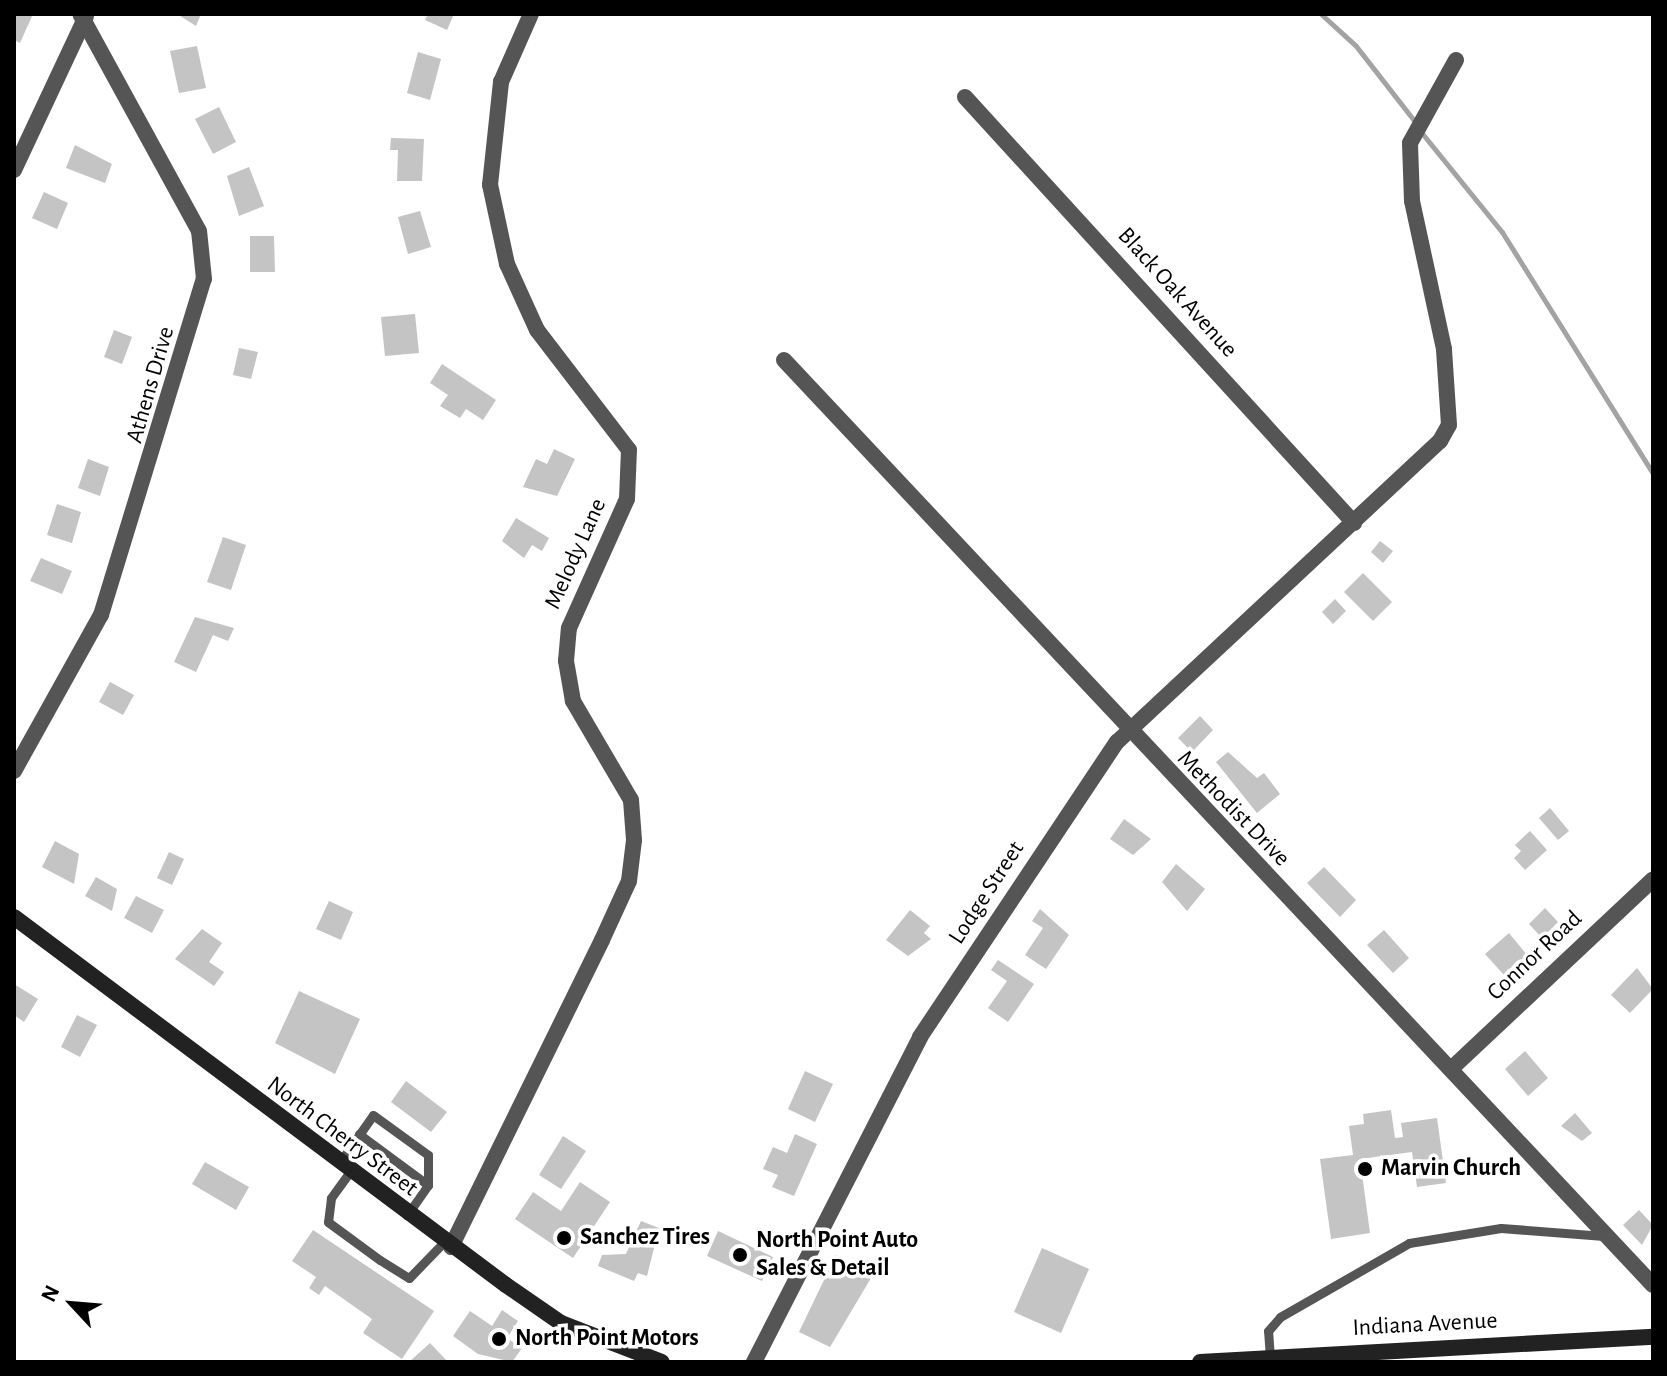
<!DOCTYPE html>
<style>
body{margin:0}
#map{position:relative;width:1667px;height:1376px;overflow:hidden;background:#fff;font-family:"Alegreya Sans",sans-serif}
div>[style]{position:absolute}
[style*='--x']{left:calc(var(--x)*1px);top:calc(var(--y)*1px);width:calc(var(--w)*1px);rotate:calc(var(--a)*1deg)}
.stream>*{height:5px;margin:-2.5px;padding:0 2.5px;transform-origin:2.5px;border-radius:2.5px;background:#a3a3a3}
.building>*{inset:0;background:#c4c4c4}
.lane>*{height:9px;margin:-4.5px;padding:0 4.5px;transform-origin:4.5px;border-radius:4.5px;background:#555}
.street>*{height:16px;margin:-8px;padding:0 8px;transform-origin:8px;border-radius:8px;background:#555}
.secondary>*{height:16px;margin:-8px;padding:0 8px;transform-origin:8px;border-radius:8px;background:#222}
.dots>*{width:22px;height:22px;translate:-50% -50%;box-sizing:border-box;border:4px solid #fff;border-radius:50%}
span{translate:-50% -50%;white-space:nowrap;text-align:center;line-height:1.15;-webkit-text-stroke:7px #fff;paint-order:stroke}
.street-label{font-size:24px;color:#000}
.poi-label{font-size:24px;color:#000;font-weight:700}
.left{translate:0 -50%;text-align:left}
.frame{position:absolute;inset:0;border:16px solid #000;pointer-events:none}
.north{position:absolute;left:32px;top:1264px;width:80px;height:80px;-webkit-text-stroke:6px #fff;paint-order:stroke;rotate:296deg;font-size:22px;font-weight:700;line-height:32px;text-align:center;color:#000}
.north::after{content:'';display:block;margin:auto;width:28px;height:36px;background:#000;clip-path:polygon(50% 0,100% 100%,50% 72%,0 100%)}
</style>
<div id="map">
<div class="stream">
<i style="--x:1321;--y:14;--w:47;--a:42.4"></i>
<i style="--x:1356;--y:46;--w:98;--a:52.1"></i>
<i style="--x:1421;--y:132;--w:129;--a:51"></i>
<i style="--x:1502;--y:232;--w:285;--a:58"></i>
</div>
<div class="building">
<i style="clip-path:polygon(14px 14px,33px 14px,20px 43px,14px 40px)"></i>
<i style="clip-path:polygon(177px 14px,201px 14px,196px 26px)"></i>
<i style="clip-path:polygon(428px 14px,454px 14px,447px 30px,425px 20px)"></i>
<i style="clip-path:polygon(197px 46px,206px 88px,179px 93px,170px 51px)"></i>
<i style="clip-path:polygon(418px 52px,441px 59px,430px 100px,407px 93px)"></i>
<i style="clip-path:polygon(219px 107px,236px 142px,213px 154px,195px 119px)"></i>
<i style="clip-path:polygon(391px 138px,424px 139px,422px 181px,397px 181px,398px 150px,390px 150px)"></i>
<i style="clip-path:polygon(75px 145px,112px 164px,105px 183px,66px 168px)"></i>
<i style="clip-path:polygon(249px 167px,264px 206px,239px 216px,227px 176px)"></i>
<i style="clip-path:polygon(44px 192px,68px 203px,57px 229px,32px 218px)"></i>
<i style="clip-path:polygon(420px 211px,431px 247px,408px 254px,398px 217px)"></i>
<i style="clip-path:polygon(250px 236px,274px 236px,275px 272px,250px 272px)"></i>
<i style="clip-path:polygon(415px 314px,419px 353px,385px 356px,381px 317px)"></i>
<i style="clip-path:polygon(114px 330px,132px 337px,122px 364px,104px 357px)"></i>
<i style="clip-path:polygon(239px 348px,258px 352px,251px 379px,233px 375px)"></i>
<i style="clip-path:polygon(442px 364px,496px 400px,483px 420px,466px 409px,460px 418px,440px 406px,448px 395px,430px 383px)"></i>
<i style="clip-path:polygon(554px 449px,575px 459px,557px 496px,523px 487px,536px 459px,547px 464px)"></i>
<i style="clip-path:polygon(88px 459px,109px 467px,100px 496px,78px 488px)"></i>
<i style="clip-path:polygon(57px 504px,81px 512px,72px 543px,47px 535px)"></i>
<i style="clip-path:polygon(516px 518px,549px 538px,542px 551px,532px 545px,524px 558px,502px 541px)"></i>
<i style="clip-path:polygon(223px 537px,246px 545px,231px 590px,207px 582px)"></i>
<i style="clip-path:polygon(1380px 541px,1393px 551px,1383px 563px,1371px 552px)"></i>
<i style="clip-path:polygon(41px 558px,72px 571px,62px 594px,30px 581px)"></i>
<i style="clip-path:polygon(1363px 573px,1392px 602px,1373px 621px,1344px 592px)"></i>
<i style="clip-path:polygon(1335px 599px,1346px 611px,1333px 624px,1322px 612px)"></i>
<i style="clip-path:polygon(195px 617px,234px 628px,228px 641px,213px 635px,196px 672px,174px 662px)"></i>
<i style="clip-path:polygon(110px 682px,134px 695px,123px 715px,99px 702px)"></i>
<i style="clip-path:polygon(1200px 716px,1213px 730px,1192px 752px,1178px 738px)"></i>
<i style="clip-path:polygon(1228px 752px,1257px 778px,1264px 773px,1280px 794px,1257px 813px,1216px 762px)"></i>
<i style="clip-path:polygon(1550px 808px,1569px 831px,1558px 840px,1539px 818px)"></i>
<i style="clip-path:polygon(1124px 819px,1151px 839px,1133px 855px,1110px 839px)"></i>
<i style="clip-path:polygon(1530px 831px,1547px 850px,1525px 870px,1514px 858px,1521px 851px,1515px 845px)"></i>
<i style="clip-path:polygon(55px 841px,79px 854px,74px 884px,42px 867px)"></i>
<i style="clip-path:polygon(169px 852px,184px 859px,172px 885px,157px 878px)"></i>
<i style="clip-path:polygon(1176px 864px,1205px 889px,1187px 911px,1162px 882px)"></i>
<i style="clip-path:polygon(1324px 867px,1356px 900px,1340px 917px,1307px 883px)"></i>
<i style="clip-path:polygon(96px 877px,117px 889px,112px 911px,85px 896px)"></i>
<i style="clip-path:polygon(136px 896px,164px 910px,152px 933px,124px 918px)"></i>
<i style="clip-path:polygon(329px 901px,353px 912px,341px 940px,316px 929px)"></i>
<i style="clip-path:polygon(1545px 908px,1558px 922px,1542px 938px,1529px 924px)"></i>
<i style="clip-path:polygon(1040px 909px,1069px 935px,1046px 969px,1025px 955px,1043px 928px,1032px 921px)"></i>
<i style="clip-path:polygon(910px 910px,930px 926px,924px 933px,931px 939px,908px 956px,886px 940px)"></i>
<i style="clip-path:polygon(202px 929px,222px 943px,209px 962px,224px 972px,214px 986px,175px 959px)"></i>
<i style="clip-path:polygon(1384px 930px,1409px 958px,1393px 973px,1367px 945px)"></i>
<i style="clip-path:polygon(1509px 933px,1527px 955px,1504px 975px,1485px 954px)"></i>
<i style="clip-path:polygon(998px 960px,1034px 984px,1008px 1022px,988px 1008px,1007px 981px,991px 970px)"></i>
<i style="clip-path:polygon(1637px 968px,1653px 989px,1630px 1013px,1611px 995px)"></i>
<i style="clip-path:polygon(14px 984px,38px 999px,24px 1022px,14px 1015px)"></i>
<i style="clip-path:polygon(299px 991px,360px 1019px,335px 1074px,275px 1043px)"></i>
<i style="clip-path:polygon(77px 1015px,97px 1025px,80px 1057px,61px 1047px)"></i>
<i style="clip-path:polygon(1525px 1051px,1548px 1078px,1528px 1096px,1505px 1069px)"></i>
<i style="clip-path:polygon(805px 1071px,833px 1084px,815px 1122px,788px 1109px)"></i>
<i style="clip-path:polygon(406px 1081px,447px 1112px,431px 1132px,391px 1102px)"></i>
<i style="clip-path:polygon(1391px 1110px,1395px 1138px,1403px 1137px,1401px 1123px,1437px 1118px,1446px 1183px,1417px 1187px,1412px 1152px,1360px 1159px,1370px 1233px,1331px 1239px,1320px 1159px,1353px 1155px,1349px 1126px,1364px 1124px,1363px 1114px)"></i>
<i style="clip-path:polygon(1575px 1113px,1592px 1133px,1582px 1141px,1561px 1126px)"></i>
<i style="clip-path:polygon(795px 1134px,817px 1144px,794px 1196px,772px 1187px,778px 1175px,763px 1169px,773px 1147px,787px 1153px)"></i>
<i style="clip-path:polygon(563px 1136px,586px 1151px,561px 1189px,539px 1175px)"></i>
<i style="clip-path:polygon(205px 1162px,249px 1187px,236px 1210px,192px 1184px)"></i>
<i style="clip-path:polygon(580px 1182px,610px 1202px,573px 1258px,515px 1219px,533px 1192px,561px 1211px)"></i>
<i style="clip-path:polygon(1639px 1210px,1653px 1225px,1642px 1245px,1623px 1225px)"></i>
<i style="clip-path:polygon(641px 1221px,659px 1228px,647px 1276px,638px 1273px,634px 1281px,598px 1266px,602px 1255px,626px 1254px)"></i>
<i style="clip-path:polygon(313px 1230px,434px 1311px,402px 1359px,363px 1333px,372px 1319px,325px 1286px,319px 1295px,309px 1288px,316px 1277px,292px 1261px)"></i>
<i style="clip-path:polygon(718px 1231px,773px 1257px,762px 1281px,707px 1256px)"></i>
<i style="clip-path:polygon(1042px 1248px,1089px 1269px,1061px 1333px,1014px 1312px)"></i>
<i style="clip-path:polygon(836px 1255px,874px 1273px,830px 1347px,799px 1332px)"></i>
<i style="clip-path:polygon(502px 1310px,518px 1321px,507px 1338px,522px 1348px,512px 1362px,478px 1354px,453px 1336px,470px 1311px,492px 1326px)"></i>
<i style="clip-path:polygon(430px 1343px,448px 1362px,409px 1362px)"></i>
</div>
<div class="lane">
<i style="--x:359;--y:1134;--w:86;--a:36.5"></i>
<i style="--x:340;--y:1162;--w:57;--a:-54.9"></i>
<i style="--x:373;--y:1115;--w:68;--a:36"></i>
<i style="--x:428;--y:1155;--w:30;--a:90"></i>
<i style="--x:428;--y:1185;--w:37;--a:125"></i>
<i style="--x:349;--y:1173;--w:31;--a:126"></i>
<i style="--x:331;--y:1198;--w:24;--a:97"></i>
<i style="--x:328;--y:1222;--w:64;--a:36.2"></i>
<i style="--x:380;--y:1260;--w:34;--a:32"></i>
<i style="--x:409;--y:1278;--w:50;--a:-45.8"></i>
<i style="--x:1270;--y:1358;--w:27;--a:-94"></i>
<i style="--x:1268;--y:1331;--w:18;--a:-49"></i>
<i style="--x:1280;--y:1317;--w:149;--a:-29.8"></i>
<i style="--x:1409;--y:1243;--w:93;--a:-9.3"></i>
<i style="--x:1501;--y:1228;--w:103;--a:4.4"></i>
</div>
<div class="street">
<i style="--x:965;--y:97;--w:577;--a:47.6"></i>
<i style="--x:14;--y:170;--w:170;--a:-64.9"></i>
<i style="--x:784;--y:360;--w:1269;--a:46.79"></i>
<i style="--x:14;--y:771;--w:179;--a:-60.9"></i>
<i style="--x:101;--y:615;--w:351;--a:-73"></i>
<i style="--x:204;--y:279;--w:48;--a:-95.9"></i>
<i style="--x:199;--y:231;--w:247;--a:-118.7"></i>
<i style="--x:1451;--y:1069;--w:277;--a:-43.2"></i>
<i style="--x:451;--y:1247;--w:342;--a:-63.8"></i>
<i style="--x:602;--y:940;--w:65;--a:-65.4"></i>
<i style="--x:629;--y:881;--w:41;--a:-83"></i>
<i style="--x:634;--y:840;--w:40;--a:-94.3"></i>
<i style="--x:631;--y:800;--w:115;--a:-120.4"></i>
<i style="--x:573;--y:701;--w:41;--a:-99.9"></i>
<i style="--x:566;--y:661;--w:33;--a:-85"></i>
<i style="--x:569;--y:628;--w:141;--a:-65.8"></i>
<i style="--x:627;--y:499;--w:49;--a:-87.7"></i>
<i style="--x:629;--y:450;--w:151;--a:-127.5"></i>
<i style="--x:537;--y:330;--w:72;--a:-114.4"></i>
<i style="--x:507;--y:264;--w:81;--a:-102.1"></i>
<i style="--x:490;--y:185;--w:104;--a:-83.9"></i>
<i style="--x:501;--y:82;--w:74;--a:-66.2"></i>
<i style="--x:754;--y:1362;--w:365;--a:-62.9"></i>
<i style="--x:920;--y:1037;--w:355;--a:-56.3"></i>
<i style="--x:1117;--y:742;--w:442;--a:-43"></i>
<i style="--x:1440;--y:441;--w:18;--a:-61"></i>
<i style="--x:1449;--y:425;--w:76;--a:-93.8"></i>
<i style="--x:1444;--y:349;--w:151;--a:-102.2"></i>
<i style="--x:1412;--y:201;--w:58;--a:-92"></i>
<i style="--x:1410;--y:143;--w:95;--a:-61"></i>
</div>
<div class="secondary">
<i style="--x:14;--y:917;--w:614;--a:36.8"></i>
<i style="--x:506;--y:1285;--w:67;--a:34.6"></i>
<i style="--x:561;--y:1323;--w:108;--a:21.1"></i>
<i style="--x:1200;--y:1362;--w:454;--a:-3.2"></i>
</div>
<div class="dots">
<i style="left:1365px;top:1169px;background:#000"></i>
<i style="left:564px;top:1238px;background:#000"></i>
<i style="left:740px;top:1255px;background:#000"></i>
<i style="left:499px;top:1339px;background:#000"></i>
</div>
<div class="street-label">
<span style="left:1177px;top:293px;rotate:48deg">Black Oak Avenue</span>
<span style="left:151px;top:385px;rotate:-74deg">Athens Drive</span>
<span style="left:576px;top:554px;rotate:-66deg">Melody Lane</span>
<span style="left:1233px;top:809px;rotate:46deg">Methodist Drive</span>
<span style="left:987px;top:893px;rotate:-57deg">Lodge Street</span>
<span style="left:1535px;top:956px;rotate:-43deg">Connor Road</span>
<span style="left:342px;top:1137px;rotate:37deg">North Cherry Street</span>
<span style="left:1425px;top:1325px;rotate:-3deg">Indiana Avenue</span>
</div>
<div class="poi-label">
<span class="left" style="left:1381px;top:1169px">Marvin Church</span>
<span class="left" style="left:580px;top:1238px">Sanchez Tires</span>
<span class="left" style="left:756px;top:1255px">North Point Auto<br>Sales &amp; Detail</span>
<span class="left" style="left:515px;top:1339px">North Point Motors</span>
</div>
<div class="frame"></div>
<div class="north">N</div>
</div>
